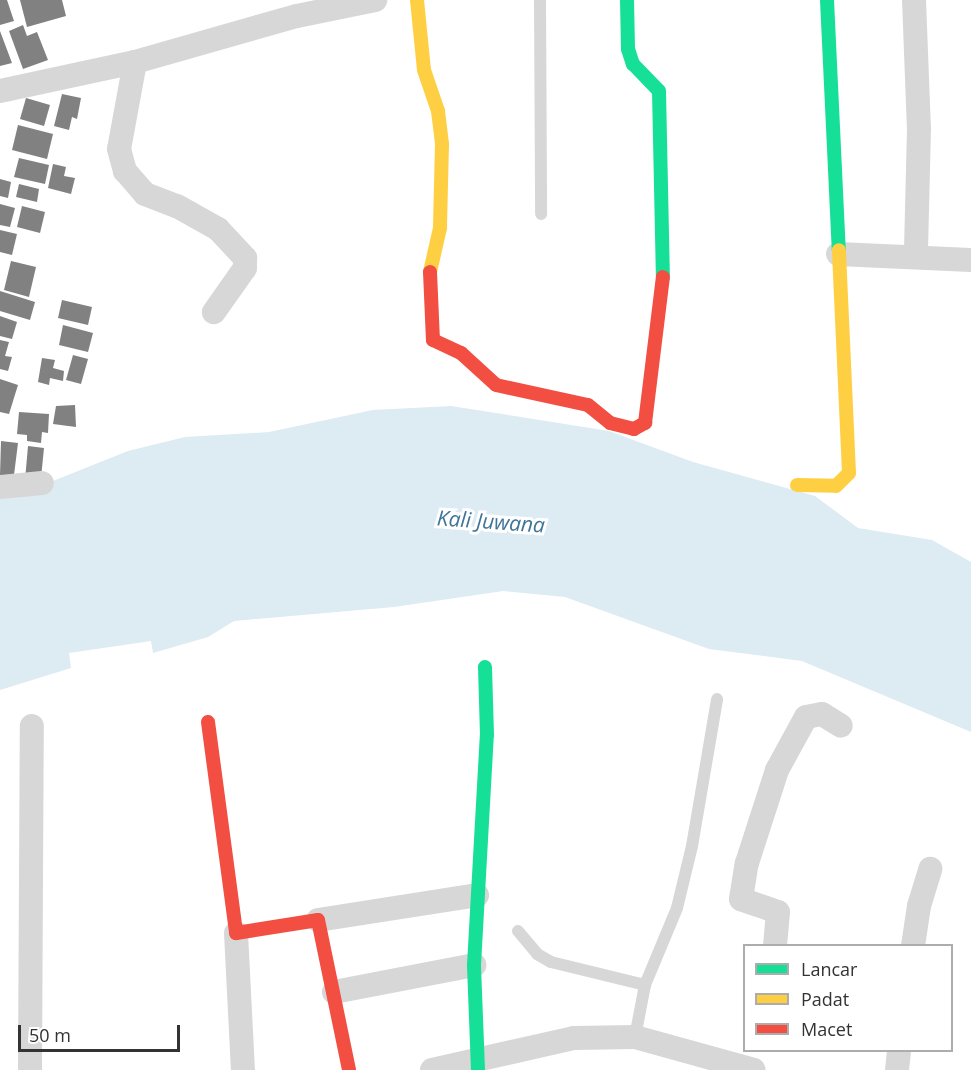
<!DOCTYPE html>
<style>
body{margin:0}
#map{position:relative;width:971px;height:1070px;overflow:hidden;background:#fff;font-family:"Open Sans",sans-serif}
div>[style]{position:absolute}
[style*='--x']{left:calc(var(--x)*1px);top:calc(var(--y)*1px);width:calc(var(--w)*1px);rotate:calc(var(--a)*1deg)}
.water>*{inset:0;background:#ddebf3}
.building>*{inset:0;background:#818181}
.lane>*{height:12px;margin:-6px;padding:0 6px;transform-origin:6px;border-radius:6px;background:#d7d7d7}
.street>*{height:24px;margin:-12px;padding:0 12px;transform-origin:12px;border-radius:12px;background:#d7d7d7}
.fast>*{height:14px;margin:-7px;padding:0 7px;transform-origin:7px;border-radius:7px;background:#16e098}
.slow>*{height:14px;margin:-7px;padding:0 7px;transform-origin:7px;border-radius:7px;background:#ffcf43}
.jam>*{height:14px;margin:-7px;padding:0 7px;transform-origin:7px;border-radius:7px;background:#f24e42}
span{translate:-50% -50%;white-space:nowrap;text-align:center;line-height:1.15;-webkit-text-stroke:6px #fff;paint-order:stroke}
.water-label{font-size:21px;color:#3f7597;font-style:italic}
.legend{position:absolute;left:743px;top:944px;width:210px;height:108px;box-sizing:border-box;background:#fff;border:2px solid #adadad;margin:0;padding:8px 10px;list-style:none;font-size:18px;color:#333}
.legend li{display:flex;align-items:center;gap:12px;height:30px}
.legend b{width:30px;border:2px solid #adadad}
.scale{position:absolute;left:18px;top:1025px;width:162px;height:27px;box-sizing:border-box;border:3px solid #333;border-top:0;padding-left:8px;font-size:18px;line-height:21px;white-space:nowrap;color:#333;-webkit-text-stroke:4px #fff;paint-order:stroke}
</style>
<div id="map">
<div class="water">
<i style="clip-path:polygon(451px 406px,609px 431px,693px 462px,815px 496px,858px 528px,932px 540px,971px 562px,971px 732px,802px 661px,709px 649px,565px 597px,503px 591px,394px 607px,234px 621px,208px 637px,153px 653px,151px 641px,69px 653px,71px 668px,0 690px,0 490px,43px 485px,128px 451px,185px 437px,269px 432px,373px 410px)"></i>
</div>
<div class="building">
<i style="clip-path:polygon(0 0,7px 0,14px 21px,0 25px)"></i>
<i style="clip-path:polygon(20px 0,62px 0,66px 16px,27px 27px)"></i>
<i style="clip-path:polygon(23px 25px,27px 36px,37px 32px,48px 60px,23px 69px,9px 31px)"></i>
<i style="clip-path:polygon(0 31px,12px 63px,0 66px)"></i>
<i style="clip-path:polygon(62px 94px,81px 98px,77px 119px,72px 117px,69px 130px,54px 126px)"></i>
<i style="clip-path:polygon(26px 98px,50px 105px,44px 126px,20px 119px)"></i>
<i style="clip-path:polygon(18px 125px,53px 134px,47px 159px,12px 150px)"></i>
<i style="clip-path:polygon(19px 158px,49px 165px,45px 184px,14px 177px)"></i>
<i style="clip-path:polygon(53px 164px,66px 167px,64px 176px,75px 178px,71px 194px,48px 188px)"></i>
<i style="clip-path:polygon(0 179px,11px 182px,8px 198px,0 196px)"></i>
<i style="clip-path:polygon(19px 184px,39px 189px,37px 202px,16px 197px)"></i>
<i style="clip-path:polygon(0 204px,15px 208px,10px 227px,0 225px)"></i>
<i style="clip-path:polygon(22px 206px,45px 212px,40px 233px,17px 227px)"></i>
<i style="clip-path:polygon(0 230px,17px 234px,12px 255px,0 252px)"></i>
<i style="clip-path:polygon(11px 261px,36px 267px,29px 297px,4px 290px)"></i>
<i style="clip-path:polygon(0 291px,35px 302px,30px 320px,0 311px)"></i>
<i style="clip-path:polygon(62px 300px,92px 307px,88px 325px,58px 318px)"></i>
<i style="clip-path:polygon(0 316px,17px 322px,12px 339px,0 336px)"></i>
<i style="clip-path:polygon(63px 325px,93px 333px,88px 352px,59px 345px)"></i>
<i style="clip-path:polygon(0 340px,9px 342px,5px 356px,12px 357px,8px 371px,0 369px)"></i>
<i style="clip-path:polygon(73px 355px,88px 359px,81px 384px,66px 380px)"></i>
<i style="clip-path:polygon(42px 358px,55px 360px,53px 368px,64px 371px,63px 381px,50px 378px,49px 385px,38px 382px)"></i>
<i style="clip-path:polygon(0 379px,18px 385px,9px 414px,0 412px)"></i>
<i style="clip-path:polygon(75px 405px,76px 427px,53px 424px,56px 406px)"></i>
<i style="clip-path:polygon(19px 412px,49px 414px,48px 433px,42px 432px,41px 443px,27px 441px,27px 435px,17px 434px)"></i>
<i style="clip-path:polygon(1px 441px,18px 443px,13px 483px,0 475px)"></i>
<i style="clip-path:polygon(28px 446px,44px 448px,41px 478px,25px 480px)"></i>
</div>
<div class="lane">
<i style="--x:540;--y:0;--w:214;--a:89.7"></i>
<i style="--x:518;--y:931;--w:30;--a:50"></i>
<i style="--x:537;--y:954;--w:16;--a:30"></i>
<i style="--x:551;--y:962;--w:97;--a:13.7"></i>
<i style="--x:635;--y:1037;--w:53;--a:-79.1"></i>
<i style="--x:645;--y:985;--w:83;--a:-67.4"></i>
<i style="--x:677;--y:908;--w:64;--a:-76.4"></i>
<i style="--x:692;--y:846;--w:149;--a:-80.3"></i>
</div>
<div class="street">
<i style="--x:914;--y:0;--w:128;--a:87.8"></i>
<i style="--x:919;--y:128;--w:127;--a:91.4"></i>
<i style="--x:135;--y:62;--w:88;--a:100.4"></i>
<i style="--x:119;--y:149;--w:23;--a:75"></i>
<i style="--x:125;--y:171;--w:30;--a:49"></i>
<i style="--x:145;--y:194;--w:34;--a:21"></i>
<i style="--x:177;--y:206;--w:47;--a:29.3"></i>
<i style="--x:218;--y:229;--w:40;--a:47"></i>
<i style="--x:245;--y:258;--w:10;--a:90"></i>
<i style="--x:245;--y:268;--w:54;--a:125.2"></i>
<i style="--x:0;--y:91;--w:138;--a:-12.1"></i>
<i style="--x:135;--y:62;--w:168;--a:-15.9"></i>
<i style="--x:297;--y:16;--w:80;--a:-11.6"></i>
<i style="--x:838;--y:254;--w:133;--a:2.6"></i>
<i style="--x:0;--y:487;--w:42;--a:-5.4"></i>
<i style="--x:318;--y:920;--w:161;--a:-8.9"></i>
<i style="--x:236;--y:933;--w:137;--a:87.1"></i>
<i style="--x:775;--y:946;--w:34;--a:-85"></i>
<i style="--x:778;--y:912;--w:39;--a:-161"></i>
<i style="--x:741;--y:899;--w:36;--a:-81"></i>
<i style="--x:747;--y:863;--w:98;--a:-72.1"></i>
<i style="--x:777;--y:770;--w:60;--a:-61.3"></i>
<i style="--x:806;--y:717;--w:16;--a:-11"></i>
<i style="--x:822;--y:714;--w:22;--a:32"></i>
<i style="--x:913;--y:946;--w:40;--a:-81.5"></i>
<i style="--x:919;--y:906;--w:39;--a:-73"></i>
<i style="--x:334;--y:992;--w:143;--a:-10.9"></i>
<i style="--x:30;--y:1070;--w:344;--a:-89.7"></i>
<i style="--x:432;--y:1070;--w:146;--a:-12.7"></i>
<i style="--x:574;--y:1038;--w:61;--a:-0.9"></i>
<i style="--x:635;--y:1037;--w:123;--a:15.5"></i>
<i style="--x:897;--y:1070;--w:20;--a:-84"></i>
</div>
<div class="fast">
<i style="--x:627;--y:0;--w:49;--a:88.8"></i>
<i style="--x:628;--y:49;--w:16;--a:72"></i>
<i style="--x:633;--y:64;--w:37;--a:46"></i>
<i style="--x:659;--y:91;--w:186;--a:88.8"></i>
<i style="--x:827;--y:0;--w:250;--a:87.3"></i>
<i style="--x:478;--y:1070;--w:105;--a:-92.2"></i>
<i style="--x:474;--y:965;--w:230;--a:-86.8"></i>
<i style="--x:487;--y:735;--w:68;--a:-91.7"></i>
</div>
<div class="slow">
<i style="--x:417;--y:0;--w:70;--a:84.3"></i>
<i style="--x:424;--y:70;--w:43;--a:71.1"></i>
<i style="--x:438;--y:111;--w:33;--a:83"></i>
<i style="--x:442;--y:144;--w:84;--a:91.4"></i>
<i style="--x:440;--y:228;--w:45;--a:102.8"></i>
<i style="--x:797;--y:485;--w:39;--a:1"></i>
<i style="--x:836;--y:486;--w:18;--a:-45"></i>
<i style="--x:849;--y:473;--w:223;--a:-92.6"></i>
</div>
<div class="jam">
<i style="--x:430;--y:272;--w:68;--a:87.5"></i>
<i style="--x:433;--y:340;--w:31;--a:25"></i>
<i style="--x:461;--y:353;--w:47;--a:42.4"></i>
<i style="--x:496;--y:385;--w:94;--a:12.3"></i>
<i style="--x:588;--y:405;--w:28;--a:39"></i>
<i style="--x:610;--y:423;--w:25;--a:14"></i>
<i style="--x:634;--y:429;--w:13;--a:-29"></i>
<i style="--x:645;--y:423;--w:147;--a:-83"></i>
<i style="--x:208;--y:722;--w:213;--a:82.4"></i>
<i style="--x:236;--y:933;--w:83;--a:-9"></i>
<i style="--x:318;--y:920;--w:153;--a:78.3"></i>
</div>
<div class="water-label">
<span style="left:491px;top:521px;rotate:4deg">Kali Juwana</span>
</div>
<ul class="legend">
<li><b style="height:8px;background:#16e098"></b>Lancar</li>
<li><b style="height:8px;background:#ffcf43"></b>Padat</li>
<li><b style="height:8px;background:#f24e42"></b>Macet</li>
</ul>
<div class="scale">50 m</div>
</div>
